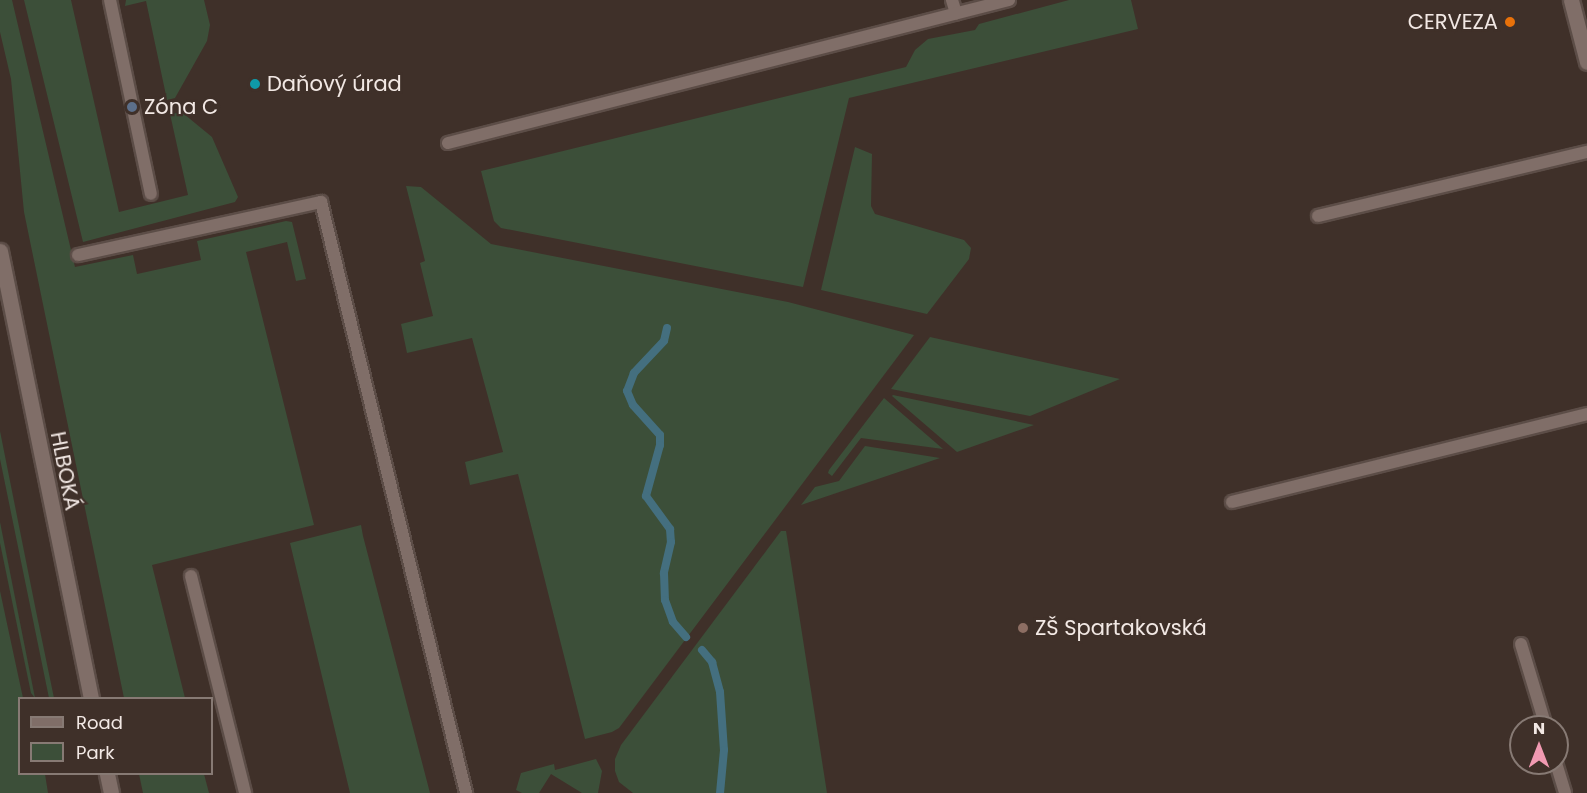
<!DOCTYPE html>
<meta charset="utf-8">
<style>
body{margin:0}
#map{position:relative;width:1587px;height:793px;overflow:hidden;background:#3f3029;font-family:Poppins,sans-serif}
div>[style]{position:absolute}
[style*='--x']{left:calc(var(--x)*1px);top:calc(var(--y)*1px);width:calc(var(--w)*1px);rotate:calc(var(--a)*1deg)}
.green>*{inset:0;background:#3c4f39}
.stream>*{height:8px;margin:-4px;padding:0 4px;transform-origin:4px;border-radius:4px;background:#446f7f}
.roads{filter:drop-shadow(2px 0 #5c4d47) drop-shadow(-2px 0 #5c4d47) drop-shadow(0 2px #5c4d47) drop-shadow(0 -2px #5c4d47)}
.service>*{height:12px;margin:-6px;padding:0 6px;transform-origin:6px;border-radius:6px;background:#806e68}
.minor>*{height:15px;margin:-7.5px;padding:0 7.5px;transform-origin:7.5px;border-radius:7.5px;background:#806e68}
.tertiary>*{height:15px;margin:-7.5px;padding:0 7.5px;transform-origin:7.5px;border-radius:7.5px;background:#806e68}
.dots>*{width:16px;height:16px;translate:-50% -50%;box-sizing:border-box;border:3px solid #3f3029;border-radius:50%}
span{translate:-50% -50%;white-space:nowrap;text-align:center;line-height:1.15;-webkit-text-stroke:4.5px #3f3029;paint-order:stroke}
.poi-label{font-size:21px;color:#f2e8e4}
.right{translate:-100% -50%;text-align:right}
.left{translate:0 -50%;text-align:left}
.street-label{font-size:21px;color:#f2e8e4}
.legend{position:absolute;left:18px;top:697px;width:195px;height:78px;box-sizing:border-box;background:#3f3029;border:2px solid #877a74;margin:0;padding:8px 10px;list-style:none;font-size:18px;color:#f2e8e4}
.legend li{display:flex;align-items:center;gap:12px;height:30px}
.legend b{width:30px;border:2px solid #877a74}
.north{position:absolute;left:1509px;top:715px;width:60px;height:60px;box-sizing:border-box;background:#3f3029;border:2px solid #877a74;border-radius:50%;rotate:0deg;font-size:16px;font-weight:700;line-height:24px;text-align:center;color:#f2e8e4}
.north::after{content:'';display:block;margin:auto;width:21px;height:27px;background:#f19ab2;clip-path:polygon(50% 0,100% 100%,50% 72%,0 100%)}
</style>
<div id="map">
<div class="green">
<i style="clip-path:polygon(0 0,12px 0,75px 267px,133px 255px,137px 274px,201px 260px,197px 241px,286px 221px,292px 222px,306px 279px,296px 281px,287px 242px,246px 252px,314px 525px,152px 565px,185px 698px,124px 698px,24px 212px,11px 79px,0 32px)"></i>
<i style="clip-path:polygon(24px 0,71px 0,119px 212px,188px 195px,170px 114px,177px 113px,184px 114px,212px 137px,238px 197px,235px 202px,83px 242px)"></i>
<i style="clip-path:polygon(126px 0,204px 0,210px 25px,207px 41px,175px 98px,167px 100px,146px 1px,125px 6px)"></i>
<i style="clip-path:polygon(1069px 0,1131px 0,1138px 29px,849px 98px,803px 287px,501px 228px,494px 221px,481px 171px,906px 67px,915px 50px,928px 39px,975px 30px,979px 24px)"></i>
<i style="clip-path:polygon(855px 147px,872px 154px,871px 206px,875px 214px,964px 240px,971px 248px,969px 259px,927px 314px,821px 290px)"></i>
<i style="clip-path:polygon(406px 186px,421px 187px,491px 244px,788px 302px,914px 335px,619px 728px,612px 732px,585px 739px,518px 474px,470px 485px,465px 462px,503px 452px,472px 338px,407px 353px,401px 324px,433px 316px,420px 263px,425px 261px,422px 249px)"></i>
<i style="clip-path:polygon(930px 337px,1120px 379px,1030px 416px,891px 389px)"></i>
<i style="clip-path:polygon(892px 396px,893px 395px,1034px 425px,957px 452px)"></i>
<i style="clip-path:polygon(884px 398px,943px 449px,861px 438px,832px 476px,828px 473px,829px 470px)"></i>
<i style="clip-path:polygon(0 431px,36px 611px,54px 698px,49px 698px,0 459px)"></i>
<i style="clip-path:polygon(865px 446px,940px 458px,801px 505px,815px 487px,839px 481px)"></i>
<i style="clip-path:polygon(0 522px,35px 698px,31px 693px,0 543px)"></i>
<i style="clip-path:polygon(361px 525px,363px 536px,430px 793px,350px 793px,290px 543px)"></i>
<i style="clip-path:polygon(781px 531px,786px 531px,827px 793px,633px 793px,619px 782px,615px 771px,615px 759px,621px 745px)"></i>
<i style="clip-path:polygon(0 591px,23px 698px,20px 698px,20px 774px,45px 774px,48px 793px,0 793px)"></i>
<i style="clip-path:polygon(596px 759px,602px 771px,598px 793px,582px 793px,551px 774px,539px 793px,522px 793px,516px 790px,521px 773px,554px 764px,555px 770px)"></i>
<i style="clip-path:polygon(139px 774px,204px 774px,209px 793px,143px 793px)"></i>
</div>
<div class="stream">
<i style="--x:667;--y:328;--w:13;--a:103"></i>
<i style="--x:664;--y:341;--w:44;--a:133.2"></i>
<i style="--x:634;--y:373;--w:19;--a:111"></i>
<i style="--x:627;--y:391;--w:15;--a:67"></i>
<i style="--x:633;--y:405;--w:40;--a:48"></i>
<i style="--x:660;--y:435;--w:10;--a:90"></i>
<i style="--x:660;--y:445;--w:53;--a:105.4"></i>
<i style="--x:646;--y:496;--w:41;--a:54"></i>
<i style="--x:670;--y:529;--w:13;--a:86"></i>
<i style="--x:671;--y:542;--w:32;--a:103"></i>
<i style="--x:664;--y:573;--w:27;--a:88"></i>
<i style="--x:665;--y:600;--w:23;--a:70"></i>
<i style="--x:673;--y:622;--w:20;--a:49"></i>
<i style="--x:702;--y:650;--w:16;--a:50"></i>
<i style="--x:712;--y:662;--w:31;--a:75"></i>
<i style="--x:720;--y:692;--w:58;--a:86.1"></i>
<i style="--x:724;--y:750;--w:43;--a:95.3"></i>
</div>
<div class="roads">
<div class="service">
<i style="--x:110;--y:0;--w:198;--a:78.1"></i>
<i style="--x:952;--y:0;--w:14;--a:73"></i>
<i style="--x:448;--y:143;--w:579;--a:-14.3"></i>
<i style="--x:1318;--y:216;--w:277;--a:-13.4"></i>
<i style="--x:78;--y:255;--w:249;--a:-12.3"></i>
<i style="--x:321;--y:202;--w:609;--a:76.21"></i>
<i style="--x:1232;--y:502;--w:366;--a:-13.9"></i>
<i style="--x:191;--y:576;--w:224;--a:76"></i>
<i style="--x:1521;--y:644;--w:87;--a:73.2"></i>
<i style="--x:1556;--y:763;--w:31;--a:73"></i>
</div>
<div class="minor">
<i style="--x:1571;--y:0;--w:64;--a:75.5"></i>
</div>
<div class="tertiary">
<i style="--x:0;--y:251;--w:456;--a:78.5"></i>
<i style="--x:107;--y:774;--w:19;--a:78"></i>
</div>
</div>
<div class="dots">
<i style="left:1510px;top:22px;background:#e8710a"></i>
<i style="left:255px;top:84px;background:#0f9aa8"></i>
<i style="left:132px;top:107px;background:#5c6f8a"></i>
<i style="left:1023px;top:628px;background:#8d6e63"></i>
</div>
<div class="poi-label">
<span class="right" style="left:1498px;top:22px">CERVEZA</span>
<span class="left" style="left:267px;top:84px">Daňový úrad</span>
<span class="left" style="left:144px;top:107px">Zóna C</span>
<span class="left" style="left:1035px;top:628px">ZŠ Spartakovská</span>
</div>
<div class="street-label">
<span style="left:65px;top:471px;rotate:79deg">HLBOKÁ</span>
</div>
<ul class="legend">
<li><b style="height:8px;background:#806e68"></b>Road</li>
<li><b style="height:16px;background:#3c4f39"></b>Park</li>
</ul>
<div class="north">N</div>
</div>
